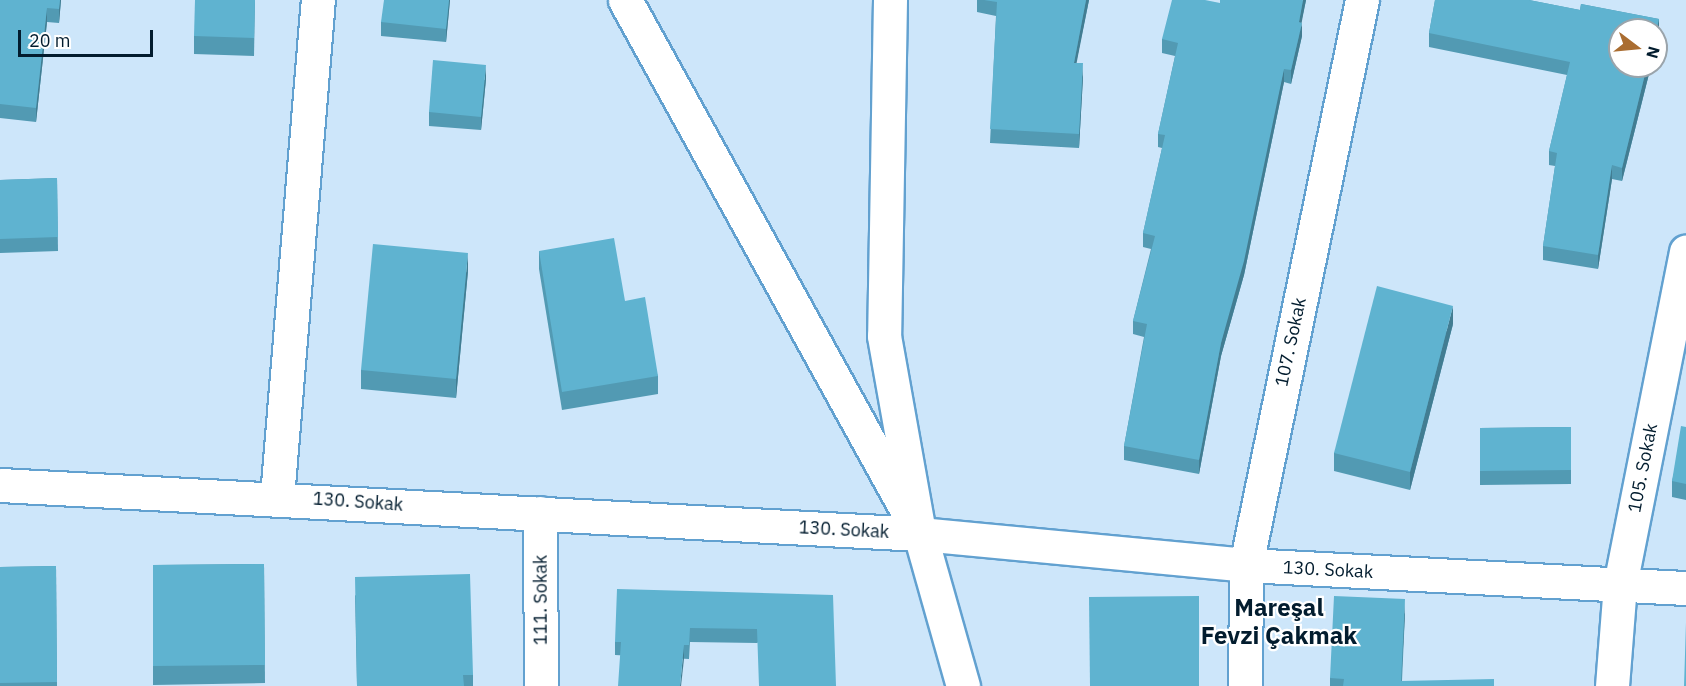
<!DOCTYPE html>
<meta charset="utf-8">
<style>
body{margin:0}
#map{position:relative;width:1686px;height:686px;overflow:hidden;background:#cde6fa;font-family:"IBM Plex Sans",sans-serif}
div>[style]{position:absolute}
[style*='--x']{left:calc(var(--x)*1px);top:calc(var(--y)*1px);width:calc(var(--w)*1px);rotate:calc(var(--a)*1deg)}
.roads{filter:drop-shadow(2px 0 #62a1d0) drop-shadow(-2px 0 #62a1d0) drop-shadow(0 2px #62a1d0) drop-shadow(0 -2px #62a1d0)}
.minor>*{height:33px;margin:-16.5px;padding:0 16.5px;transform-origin:16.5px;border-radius:16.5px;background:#fff}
.tertiary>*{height:33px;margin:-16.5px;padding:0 16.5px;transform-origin:16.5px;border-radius:16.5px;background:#fff}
.wall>*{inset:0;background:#529ab3}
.shaded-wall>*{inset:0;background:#427d92}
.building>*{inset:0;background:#5fb3d0}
span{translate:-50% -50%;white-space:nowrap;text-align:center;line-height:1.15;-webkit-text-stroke:4.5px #fff;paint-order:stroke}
.street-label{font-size:18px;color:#021c2e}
.district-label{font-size:24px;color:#021c2e;font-weight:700}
.north{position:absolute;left:1608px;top:18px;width:60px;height:60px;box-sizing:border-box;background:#fff;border:2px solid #9aa4ab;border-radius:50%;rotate:106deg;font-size:16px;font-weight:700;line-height:24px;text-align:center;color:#021c2e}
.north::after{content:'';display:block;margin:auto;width:21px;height:27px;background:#aa6d31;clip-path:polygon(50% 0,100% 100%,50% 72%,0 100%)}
.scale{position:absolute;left:18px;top:30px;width:135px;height:27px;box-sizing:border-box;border:3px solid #021c2e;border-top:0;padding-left:8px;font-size:18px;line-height:21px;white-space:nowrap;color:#021c2e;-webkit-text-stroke:4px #fff;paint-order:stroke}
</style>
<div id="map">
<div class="roads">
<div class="minor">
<i style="--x:890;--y:0;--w:336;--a:91"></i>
<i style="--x:884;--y:336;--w:193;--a:79.9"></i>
<i style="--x:0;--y:485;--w:921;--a:3.05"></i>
<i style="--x:920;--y:534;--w:327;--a:5.4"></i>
<i style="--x:1246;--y:565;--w:441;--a:3"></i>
<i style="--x:277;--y:497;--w:499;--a:-85.3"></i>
<i style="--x:540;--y:513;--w:173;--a:89.7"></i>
<i style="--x:1245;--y:686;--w:121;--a:-89.5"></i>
<i style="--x:1246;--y:565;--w:577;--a:-78.4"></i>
<i style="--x:1612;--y:686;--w:101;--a:-85.5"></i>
<i style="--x:1620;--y:585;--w:340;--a:-78.8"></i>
</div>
<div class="tertiary">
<i style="--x:625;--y:0;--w:610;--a:61.08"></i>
<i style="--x:920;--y:534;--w:158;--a:74.2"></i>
</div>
</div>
<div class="wall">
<i style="clip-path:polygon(0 0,61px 0,59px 23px,47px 22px,36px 122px,0 118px)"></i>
<i style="clip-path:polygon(255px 0,254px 56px,194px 54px,194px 36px)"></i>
<i style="clip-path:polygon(450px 0,446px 42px,381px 36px,381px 22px)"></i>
<i style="clip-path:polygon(977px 0,1089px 0,1076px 63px,1083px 77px,1079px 148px,990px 143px,996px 16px,977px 12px)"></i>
<i style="clip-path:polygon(1306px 0,1301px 23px,1302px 36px,1291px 84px,1284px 82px,1244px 275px,1221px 356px,1199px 474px,1124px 460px,1124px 446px,1144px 337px,1133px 334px,1133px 321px,1151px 249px,1143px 247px,1143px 233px,1162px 148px,1158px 147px,1158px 134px,1175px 56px,1162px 53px,1162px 39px)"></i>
<i style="clip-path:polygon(1435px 0,1529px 0,1580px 10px,1581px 4px,1659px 19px,1659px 32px,1656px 46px,1656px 30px,1620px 30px,1620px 66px,1651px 66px,1622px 181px,1612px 179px,1598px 269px,1543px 260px,1543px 246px,1555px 166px,1549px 165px,1549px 151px,1567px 75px,1429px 47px,1429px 33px)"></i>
<i style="clip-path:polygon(486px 79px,481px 130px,429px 126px,429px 112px)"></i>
<i style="clip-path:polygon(57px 178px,58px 251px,0 253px,0 180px)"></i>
<i style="clip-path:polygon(539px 251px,625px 301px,658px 376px,658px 394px,562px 410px,539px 269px)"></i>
<i style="clip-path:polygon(468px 271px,456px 398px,361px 389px,361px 370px)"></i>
<i style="clip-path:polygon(1453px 324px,1410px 490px,1334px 471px,1334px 453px)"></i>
<i style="clip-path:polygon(1571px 427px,1571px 484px,1480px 485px,1480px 428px)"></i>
<i style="clip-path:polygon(1686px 427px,1686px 500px,1672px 497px,1672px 481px)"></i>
<i style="clip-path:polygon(264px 564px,265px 683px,153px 685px,153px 565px)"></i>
<i style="clip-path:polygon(56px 566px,57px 686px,0 686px,0 567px)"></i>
<i style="clip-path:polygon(355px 595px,473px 675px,473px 686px,357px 686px)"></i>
<i style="clip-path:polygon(833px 595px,757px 643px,690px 642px,689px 659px,615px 655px,615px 642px)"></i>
<i style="clip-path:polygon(1405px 613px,1402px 681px,1494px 686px,1330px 686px,1330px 678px)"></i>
</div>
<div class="shaded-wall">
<i style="clip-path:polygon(60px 0,61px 0,59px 23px,59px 9px)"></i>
<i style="clip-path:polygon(449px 0,450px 0,446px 42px,446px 29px)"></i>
<i style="clip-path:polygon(1086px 0,1089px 0,1074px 76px,1074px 63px)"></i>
<i style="clip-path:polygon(1303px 0,1306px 0,1299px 36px,1299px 22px)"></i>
<i style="clip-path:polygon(47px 8px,47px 22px,36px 122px,36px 108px)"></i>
<i style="clip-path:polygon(1659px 19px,1659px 32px,1656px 46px,1656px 32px)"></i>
<i style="clip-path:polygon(1302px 23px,1302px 36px,1291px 84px,1291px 70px)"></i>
<i style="clip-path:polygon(1083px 63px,1083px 77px,1079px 148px,1079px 134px)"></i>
<i style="clip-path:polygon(486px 65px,486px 79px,481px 130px,481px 117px)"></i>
<i style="clip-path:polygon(1647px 66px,1651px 66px,1622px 181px,1622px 168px)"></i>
<i style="clip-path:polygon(1284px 69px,1284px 82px,1244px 275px,1221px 356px,1199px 474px,1199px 460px,1221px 343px)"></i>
<i style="clip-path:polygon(1612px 165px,1612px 179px,1598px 269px,1598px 255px)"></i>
<i style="clip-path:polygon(468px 253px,468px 271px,456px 398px,456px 379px)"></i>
<i style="clip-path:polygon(1453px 306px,1453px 324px,1410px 490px,1410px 472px)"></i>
<i style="clip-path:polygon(1405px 599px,1405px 613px,1401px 686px)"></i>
<i style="clip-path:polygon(684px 645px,684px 659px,681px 686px,680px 686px)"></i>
</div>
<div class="building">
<i style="clip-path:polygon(0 0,60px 0,59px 9px,47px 8px,36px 108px,0 104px)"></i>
<i style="clip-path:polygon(195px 0,255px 0,254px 38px,194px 36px)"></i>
<i style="clip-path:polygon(384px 0,449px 0,446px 29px,381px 22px)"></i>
<i style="clip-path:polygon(984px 0,1086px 0,1074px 63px,1083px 63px,1079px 134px,990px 129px,997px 2px)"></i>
<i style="clip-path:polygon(1172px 0,1205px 0,1220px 3px,1220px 0,1303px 0,1299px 22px,1302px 23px,1291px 70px,1284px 69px,1244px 261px,1221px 343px,1199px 460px,1124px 446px,1147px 324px,1133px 321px,1155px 236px,1143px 233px,1165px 135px,1158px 134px,1178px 43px,1162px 39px)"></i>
<i style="clip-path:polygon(1435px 0,1529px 0,1580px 10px,1581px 4px,1659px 19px,1656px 32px,1656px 30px,1620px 30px,1620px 66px,1647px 66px,1622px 168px,1612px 165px,1598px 255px,1543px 246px,1557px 153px,1549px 151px,1570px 62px,1429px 33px)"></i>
<i style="clip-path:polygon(433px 60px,486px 65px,481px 117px,429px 112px)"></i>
<i style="clip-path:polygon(57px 178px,58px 237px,0 239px,0 180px)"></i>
<i style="clip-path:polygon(614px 238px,625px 301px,645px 297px,658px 376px,562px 392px,539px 251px)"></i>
<i style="clip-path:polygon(373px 244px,468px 253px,456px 379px,361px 370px)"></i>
<i style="clip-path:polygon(1377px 286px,1453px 306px,1410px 472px,1334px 453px)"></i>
<i style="clip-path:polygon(1681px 426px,1686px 427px,1686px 484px,1672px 481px)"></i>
<i style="clip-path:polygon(1571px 427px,1571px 470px,1480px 471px,1480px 428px)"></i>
<i style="clip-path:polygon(264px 564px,265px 665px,153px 666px,153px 565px)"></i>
<i style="clip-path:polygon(56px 566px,57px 682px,0 683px,0 567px)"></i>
<i style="clip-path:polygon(470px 574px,473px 675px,463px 675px,464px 686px,357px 686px,355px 577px)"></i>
<i style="clip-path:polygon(617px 589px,833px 595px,836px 686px,759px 686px,757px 629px,690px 628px,689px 645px,684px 645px,680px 686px,618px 686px,621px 642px,615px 642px)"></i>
<i style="clip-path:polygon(1199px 596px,1199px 686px,1090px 686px,1089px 597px)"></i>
<i style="clip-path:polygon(1334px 596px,1405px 599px,1401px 681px,1494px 679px,1494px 686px,1343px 686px,1344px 679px,1330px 678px)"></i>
<i style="clip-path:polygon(1686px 623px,1686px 686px,1684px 686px)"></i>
</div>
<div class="street-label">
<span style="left:1291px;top:342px;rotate:-78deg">107. Sokak</span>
<span style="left:1643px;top:468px;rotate:-79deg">105. Sokak</span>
<span style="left:358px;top:502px;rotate:4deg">130. Sokak</span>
<span style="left:844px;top:530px;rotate:3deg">130. Sokak</span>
<span style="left:1328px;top:570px;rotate:3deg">130. Sokak</span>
<span style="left:541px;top:600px;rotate:-90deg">111. Sokak</span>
</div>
<div class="district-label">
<span style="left:1279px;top:622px">Mareşal<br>Fevzi Çakmak</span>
</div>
<div class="north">N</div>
<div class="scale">20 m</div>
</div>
